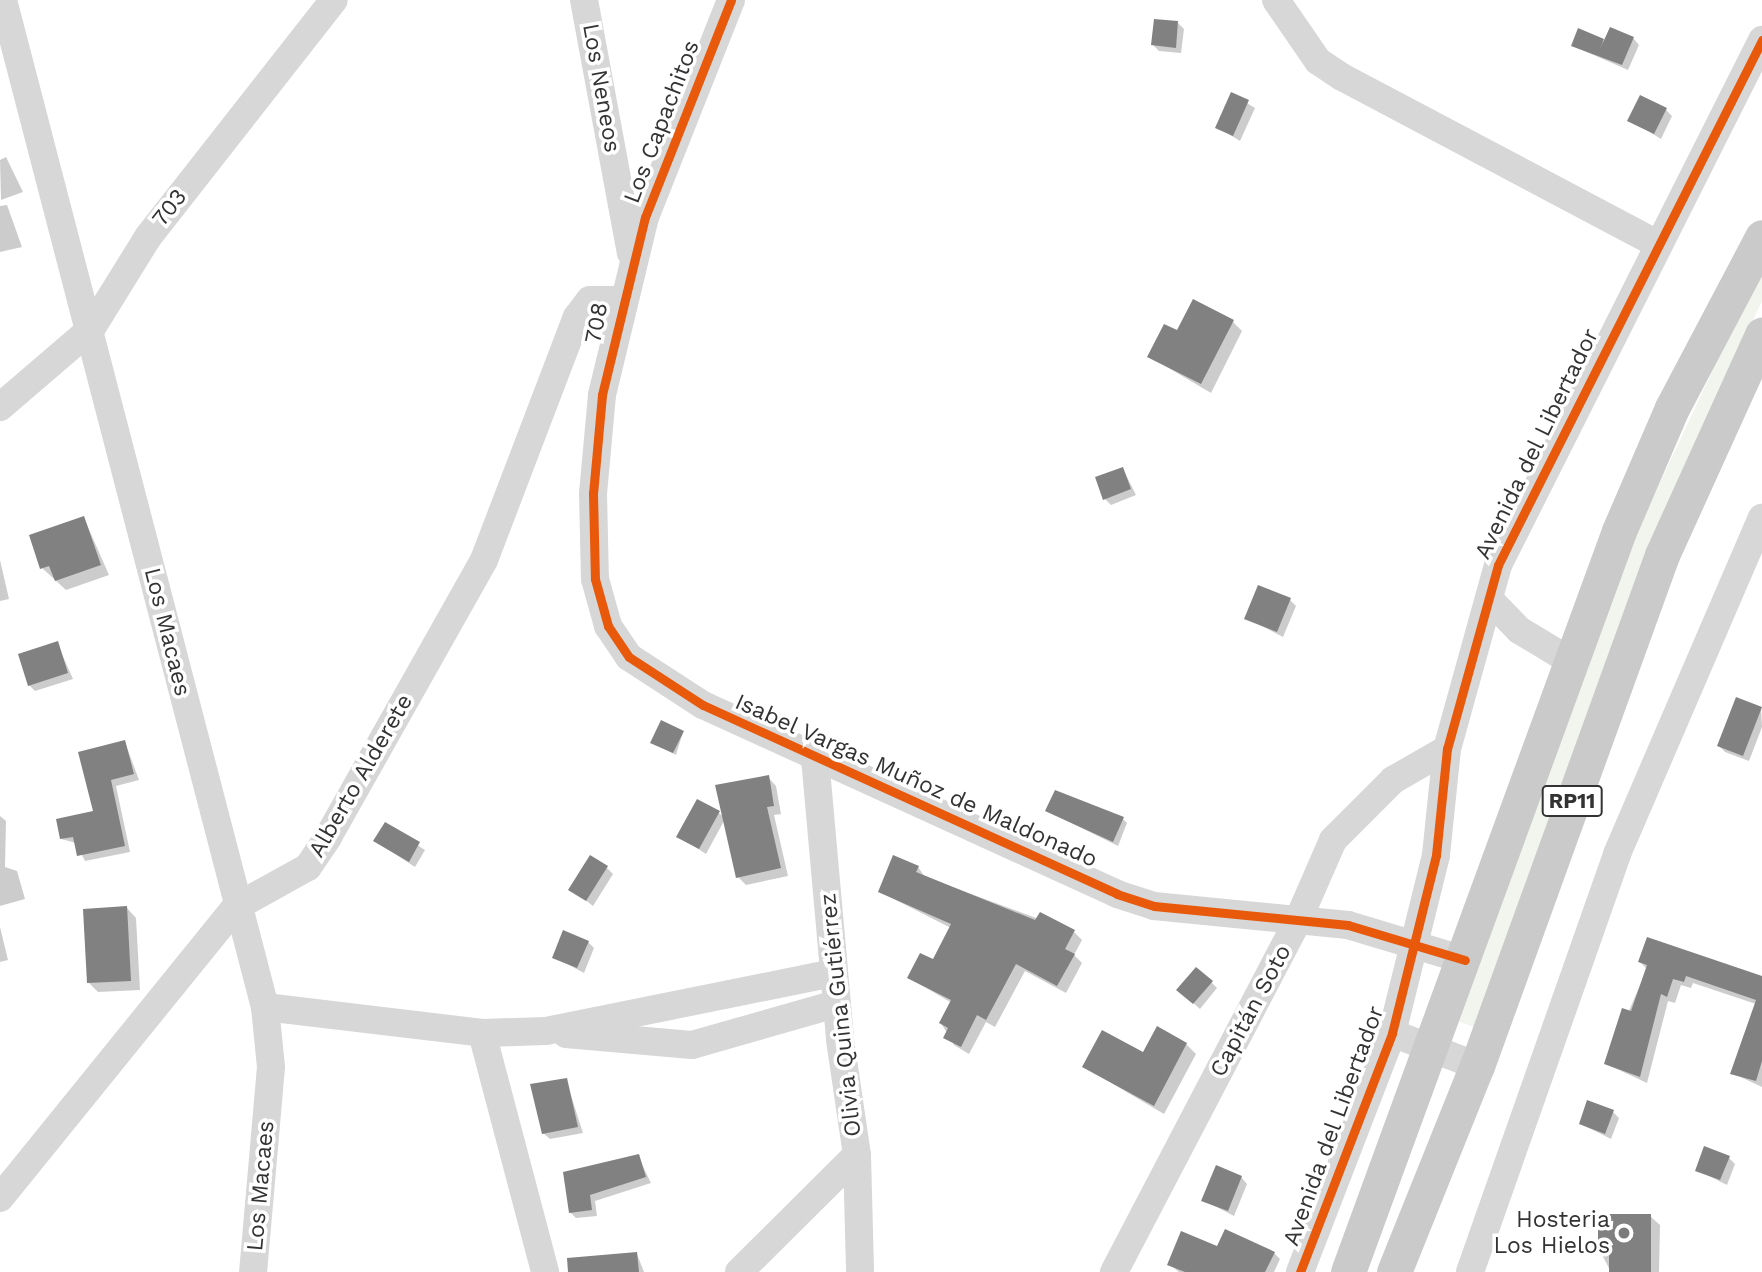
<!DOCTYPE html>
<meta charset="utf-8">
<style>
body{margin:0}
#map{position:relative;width:1762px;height:1272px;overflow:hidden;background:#fff;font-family:"Work Sans",sans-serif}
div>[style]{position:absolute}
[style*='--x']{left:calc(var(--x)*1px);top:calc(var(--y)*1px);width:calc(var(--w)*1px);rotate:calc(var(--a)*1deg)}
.green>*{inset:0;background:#f1f5ed}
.shadow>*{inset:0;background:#0003}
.building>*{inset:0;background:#818181}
.minor>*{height:28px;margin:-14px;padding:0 14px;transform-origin:14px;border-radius:14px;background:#d7d7d7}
.major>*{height:35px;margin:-17.5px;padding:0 17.5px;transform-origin:17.5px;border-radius:17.5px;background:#cacaca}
.cycleway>*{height:9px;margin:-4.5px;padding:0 4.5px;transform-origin:4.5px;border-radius:4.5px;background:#e8590c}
.dots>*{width:19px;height:19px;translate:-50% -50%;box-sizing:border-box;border:4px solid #fff;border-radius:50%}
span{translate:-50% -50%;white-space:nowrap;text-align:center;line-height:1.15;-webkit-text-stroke:7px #fff;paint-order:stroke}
.shield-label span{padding:2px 5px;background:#fff;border:2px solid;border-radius:5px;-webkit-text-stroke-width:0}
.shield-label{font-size:21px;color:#333;font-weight:700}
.street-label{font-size:23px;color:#333}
.poi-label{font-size:23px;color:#333}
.right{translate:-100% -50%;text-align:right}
</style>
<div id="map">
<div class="green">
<i style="clip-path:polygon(1762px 265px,1762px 301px,1645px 552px,1474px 1027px,1455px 1020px,1629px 549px)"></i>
</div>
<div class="shadow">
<i style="clip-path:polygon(1178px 23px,1184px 29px,1181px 53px,1159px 51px,1153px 45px)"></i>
<i style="clip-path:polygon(1633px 38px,1639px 45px,1628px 70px,1573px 46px)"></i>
<i style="clip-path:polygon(1232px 94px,1255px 108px,1240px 141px,1217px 127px)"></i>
<i style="clip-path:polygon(1666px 110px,1672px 116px,1661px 139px,1630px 120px)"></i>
<i style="clip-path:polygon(6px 157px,23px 192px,1px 200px,0 160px)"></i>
<i style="clip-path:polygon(7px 205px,22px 247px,0 252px,0 206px)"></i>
<i style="clip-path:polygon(1233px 322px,1242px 331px,1211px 393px,1150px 357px)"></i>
<i style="clip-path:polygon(1123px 469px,1136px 495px,1111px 505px,1105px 499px)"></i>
<i style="clip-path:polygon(84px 518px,109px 575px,66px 590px,42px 568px)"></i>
<i style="clip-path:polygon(0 560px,9px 599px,0 601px)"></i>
<i style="clip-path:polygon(1290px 600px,1296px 606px,1283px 637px,1246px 618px)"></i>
<i style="clip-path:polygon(57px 643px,73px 679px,35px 691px,29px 685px)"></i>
<i style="clip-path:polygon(1761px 708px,1762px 727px,1749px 761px,1725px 752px,1719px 746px)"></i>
<i style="clip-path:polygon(683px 732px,676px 755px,652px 743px)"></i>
<i style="clip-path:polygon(125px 742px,139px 780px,116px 786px,130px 852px,85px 861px,76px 843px,61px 839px,95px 813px)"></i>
<i style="clip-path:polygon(768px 777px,776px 786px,781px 814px,774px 815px,788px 876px,746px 885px,738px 877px,725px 819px,706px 854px,678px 836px,719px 813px,725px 818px)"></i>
<i style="clip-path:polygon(1047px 811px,1123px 819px,1127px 823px,1118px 846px)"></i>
<i style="clip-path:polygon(0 816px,6px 821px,5px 867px,17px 871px,25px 899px,0 906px)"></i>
<i style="clip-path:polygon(385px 824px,425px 850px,415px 867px,375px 841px)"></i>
<i style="clip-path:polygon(918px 867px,925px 877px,1074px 932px,1082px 940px,1074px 955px,1082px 963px,1066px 993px,1025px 971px,995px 1027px,986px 1022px,969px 1054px,954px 1045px,941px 1023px,952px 1003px,909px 978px,934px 961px,951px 928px,880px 892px)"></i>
<i style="clip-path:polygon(607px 868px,613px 874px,593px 906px,571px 889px)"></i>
<i style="clip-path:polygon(127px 908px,136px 918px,140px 990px,98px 992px,89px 983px)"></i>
<i style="clip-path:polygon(0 927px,8px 960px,0 962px)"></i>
<i style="clip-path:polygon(588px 942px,594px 948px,584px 973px,554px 957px)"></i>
<i style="clip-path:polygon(1640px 962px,1762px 978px,1762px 1087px,1732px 1073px,1756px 1004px,1693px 983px,1691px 988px,1681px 985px,1675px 1003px,1668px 1001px,1647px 1083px,1606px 1064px,1647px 969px)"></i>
<i style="clip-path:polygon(1211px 982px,1217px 988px,1200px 1009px,1185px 996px)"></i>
<i style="clip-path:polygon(1186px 1044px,1196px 1054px,1164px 1114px,1084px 1067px)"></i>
<i style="clip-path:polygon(566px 1080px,583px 1133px,550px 1139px,543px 1133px)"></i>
<i style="clip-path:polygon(1613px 1112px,1619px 1118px,1611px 1139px,1581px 1124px)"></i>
<i style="clip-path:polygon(638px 1156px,651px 1183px,595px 1201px,597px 1216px,576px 1218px,570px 1212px,565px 1173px)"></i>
<i style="clip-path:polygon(1729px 1158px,1735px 1164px,1727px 1185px,1697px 1170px)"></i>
<i style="clip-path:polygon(1241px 1177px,1247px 1184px,1234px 1216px,1203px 1200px)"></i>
<i style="clip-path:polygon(1650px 1216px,1660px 1225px,1659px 1272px,1611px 1272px,1600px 1251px)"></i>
<i style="clip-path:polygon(1218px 1248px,1274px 1253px,1280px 1259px,1274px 1272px,1179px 1272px,1169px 1264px)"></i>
<i style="clip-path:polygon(637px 1254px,644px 1272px,574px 1272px)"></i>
</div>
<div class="building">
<i style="clip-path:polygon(1154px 19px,1178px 21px,1176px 48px,1151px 45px)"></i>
<i style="clip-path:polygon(1610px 27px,1634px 37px,1622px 65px,1571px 46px,1578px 28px,1604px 39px,1600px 49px)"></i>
<i style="clip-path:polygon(1231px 92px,1249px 100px,1233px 136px,1215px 128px)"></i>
<i style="clip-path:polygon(1640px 95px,1667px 108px,1654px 134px,1627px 121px)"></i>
<i style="clip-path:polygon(1193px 299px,1234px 320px,1201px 384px,1147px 357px,1164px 324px,1177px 330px)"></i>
<i style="clip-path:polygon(1123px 467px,1131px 489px,1103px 500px,1095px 477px)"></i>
<i style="clip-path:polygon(84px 516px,101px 565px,55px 581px,49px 566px,40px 569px,29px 535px)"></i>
<i style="clip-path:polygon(1258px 585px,1291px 598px,1277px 632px,1244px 619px)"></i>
<i style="clip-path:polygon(58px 641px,68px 673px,28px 686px,18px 654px)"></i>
<i style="clip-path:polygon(1736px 697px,1762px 707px,1743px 756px,1717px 746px)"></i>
<i style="clip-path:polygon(661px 720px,684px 731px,673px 753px,650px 743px)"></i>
<i style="clip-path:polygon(125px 740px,134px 774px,111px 780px,125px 846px,77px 856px,73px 837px,60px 839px,56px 819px,93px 811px,78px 752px)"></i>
<i style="clip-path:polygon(769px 775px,774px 806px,767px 807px,781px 868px,736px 878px,715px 785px)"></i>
<i style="clip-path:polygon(1055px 790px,1124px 817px,1113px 842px,1045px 811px)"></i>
<i style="clip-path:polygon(697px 799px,720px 811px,699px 849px,676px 837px)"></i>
<i style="clip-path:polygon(385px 822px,420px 842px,409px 862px,373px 841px)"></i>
<i style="clip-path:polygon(590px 855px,608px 866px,586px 901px,568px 890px)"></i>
<i style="clip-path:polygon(893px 855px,919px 866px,916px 872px,1035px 920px,1040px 912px,1075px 930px,1065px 949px,1075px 954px,1057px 986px,1016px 964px,986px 1020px,977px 1015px,961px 1047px,943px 1038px,948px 1028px,939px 1023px,951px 1000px,907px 978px,920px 953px,933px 959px,951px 924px,878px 892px)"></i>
<i style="clip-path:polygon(127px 906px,131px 981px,87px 983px,83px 909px)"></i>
<i style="clip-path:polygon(563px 930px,589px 941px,577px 968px,552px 958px)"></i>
<i style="clip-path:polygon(1647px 937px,1762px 976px,1762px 1061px,1756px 1081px,1730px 1074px,1756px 1000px,1686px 976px,1684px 982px,1673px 979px,1667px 997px,1661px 994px,1640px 1077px,1604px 1064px,1622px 1008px,1631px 1011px,1647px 965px,1638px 962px)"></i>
<i style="clip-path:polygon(1196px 967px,1213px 981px,1193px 1004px,1176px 990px)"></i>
<i style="clip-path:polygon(1157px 1026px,1187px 1043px,1154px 1106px,1082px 1067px,1102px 1030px,1143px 1052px)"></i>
<i style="clip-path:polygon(567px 1078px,578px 1127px,542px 1134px,530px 1084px)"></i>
<i style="clip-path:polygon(1587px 1100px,1614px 1110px,1605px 1134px,1579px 1124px)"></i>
<i style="clip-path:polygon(1704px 1146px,1730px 1156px,1720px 1180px,1695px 1171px)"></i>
<i style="clip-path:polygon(639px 1154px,646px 1177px,590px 1195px,592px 1210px,569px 1213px,563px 1172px)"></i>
<i style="clip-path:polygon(1216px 1165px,1242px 1176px,1228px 1211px,1201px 1201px)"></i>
<i style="clip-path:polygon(1598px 1214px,1651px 1214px,1651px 1272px,1609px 1272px,1609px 1251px,1598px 1251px)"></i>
<i style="clip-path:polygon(1225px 1229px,1275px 1252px,1265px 1272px,1185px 1272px,1167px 1265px,1181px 1231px,1217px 1246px)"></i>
<i style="clip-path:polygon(637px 1252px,639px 1272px,568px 1272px,567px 1258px)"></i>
</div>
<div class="minor">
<i style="--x:3;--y:0;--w:1041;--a:75.42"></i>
<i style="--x:265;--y:1007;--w:60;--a:84.3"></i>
<i style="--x:271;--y:1067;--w:206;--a:95"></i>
<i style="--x:584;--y:0;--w:257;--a:79.5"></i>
<i style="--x:731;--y:0;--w:233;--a:111.6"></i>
<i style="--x:645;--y:217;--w:183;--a:103.6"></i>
<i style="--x:602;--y:395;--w:98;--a:95.2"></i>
<i style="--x:593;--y:493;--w:86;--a:88.7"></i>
<i style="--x:595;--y:579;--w:49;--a:74.5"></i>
<i style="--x:608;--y:626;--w:37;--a:56"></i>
<i style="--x:629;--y:657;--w:88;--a:33"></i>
<i style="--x:703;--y:705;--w:455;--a:24.5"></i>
<i style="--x:1117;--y:894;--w:39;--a:18"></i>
<i style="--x:1154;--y:906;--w:195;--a:5.6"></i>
<i style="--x:1348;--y:925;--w:122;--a:16.7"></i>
<i style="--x:1276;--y:0;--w:74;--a:55.5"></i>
<i style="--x:1318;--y:61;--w:29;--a:34"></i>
<i style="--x:1342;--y:77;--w:355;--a:27.9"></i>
<i style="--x:0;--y:407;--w:120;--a:-40.6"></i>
<i style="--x:91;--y:329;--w:108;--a:-58.2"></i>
<i style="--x:148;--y:237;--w:301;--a:-51.9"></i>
<i style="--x:1489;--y:599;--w:43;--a:45.9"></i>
<i style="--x:1519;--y:630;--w:62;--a:31.1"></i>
<i style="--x:815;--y:758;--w:283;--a:84.9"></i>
<i style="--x:840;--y:1040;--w:116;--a:81.6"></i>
<i style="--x:857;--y:1155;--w:117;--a:88.5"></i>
<i style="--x:265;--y:1007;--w:219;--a:6.8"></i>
<i style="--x:482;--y:1033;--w:64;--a:-1.8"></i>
<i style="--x:546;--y:1031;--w:293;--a:-11.4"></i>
<i style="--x:482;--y:1033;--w:247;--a:75.2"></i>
<i style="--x:1392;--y:1033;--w:91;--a:21.2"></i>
<i style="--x:566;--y:1034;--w:126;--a:5"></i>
<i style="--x:692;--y:1045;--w:150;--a:-15.9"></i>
<i style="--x:0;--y:1198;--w:375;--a:-51"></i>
<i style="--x:236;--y:907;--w:82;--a:-29.1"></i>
<i style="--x:308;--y:867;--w:36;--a:-56"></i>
<i style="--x:328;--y:837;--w:318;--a:-60.6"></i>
<i style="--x:484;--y:560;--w:260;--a:-69.1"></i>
<i style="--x:577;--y:317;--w:21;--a:-53"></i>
<i style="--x:590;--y:300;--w:31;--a:0"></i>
<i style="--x:739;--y:1272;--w:166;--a:-44.8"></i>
<i style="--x:1114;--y:1272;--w:399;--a:-62.4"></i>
<i style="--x:1299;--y:918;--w:85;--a:-66.4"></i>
<i style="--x:1333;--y:840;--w:85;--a:-45"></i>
<i style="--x:1393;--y:780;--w:62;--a:-29.9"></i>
<i style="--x:1300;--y:1272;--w:256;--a:-68.9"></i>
<i style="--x:1392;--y:1033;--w:183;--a:-76.1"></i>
<i style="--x:1436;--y:855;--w:107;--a:-84.1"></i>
<i style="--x:1447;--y:749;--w:191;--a:-74.5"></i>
<i style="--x:1498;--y:565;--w:588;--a:-63.3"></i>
<i style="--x:1470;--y:1272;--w:443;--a:-70.6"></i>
<i style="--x:1617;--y:854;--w:366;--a:-66.7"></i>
</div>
<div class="major">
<i style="--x:1348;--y:1272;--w:789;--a:-69.91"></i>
<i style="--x:1619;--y:531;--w:134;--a:-66.7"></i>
<i style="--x:1672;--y:408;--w:193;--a:-62.2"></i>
<i style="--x:1394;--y:1272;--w:222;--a:-68.1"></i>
<i style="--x:1477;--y:1066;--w:543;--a:-70.1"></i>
<i style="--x:1662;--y:555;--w:242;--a:-65.6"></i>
</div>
<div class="cycleway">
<i style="--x:731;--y:0;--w:233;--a:111.6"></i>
<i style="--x:645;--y:217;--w:183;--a:103.6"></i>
<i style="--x:602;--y:395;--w:98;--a:95.2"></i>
<i style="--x:593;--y:493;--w:86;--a:88.7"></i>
<i style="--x:595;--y:579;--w:49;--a:74.5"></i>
<i style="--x:608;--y:626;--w:37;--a:56"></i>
<i style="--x:629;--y:657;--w:88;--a:33"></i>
<i style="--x:703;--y:705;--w:455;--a:24.5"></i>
<i style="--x:1117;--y:894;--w:39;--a:18"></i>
<i style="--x:1154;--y:906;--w:195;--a:5.6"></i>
<i style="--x:1348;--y:925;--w:122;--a:16.7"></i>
<i style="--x:1300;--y:1272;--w:256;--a:-68.9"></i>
<i style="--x:1392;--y:1033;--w:183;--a:-76.1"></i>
<i style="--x:1436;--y:855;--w:107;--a:-84.1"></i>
<i style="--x:1447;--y:749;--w:191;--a:-74.5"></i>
<i style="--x:1498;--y:565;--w:588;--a:-63.3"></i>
</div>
<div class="dots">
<i style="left:1624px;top:1233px;background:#7a7a7a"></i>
</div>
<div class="shield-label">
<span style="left:1572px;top:801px">RP11</span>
</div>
<div class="street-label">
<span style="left:601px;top:88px;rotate:80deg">Los Neneos</span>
<span style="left:662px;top:122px;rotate:-69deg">Los Capachitos</span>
<span style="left:170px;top:208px;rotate:-52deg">703</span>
<span style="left:597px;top:323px;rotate:-79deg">708</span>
<span style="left:1537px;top:444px;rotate:-64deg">Avenida del Libertador</span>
<span style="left:167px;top:632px;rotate:76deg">Los Macaes</span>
<span style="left:361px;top:776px;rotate:-60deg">Alberto Alderete</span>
<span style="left:916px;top:781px;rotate:24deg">Isabel Vargas Muñoz de Maldonado</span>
<span style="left:1251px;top:1011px;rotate:-62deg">Capitán Soto</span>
<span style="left:841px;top:1015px;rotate:-96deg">Olivia Quina Gutiérrez</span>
<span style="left:1334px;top:1126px;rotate:-70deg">Avenida del Libertador</span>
<span style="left:261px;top:1186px;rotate:-85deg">Los Macaes</span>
</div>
<div class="poi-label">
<span class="right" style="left:1610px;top:1233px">Hosteria<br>Los Hielos</span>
</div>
</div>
